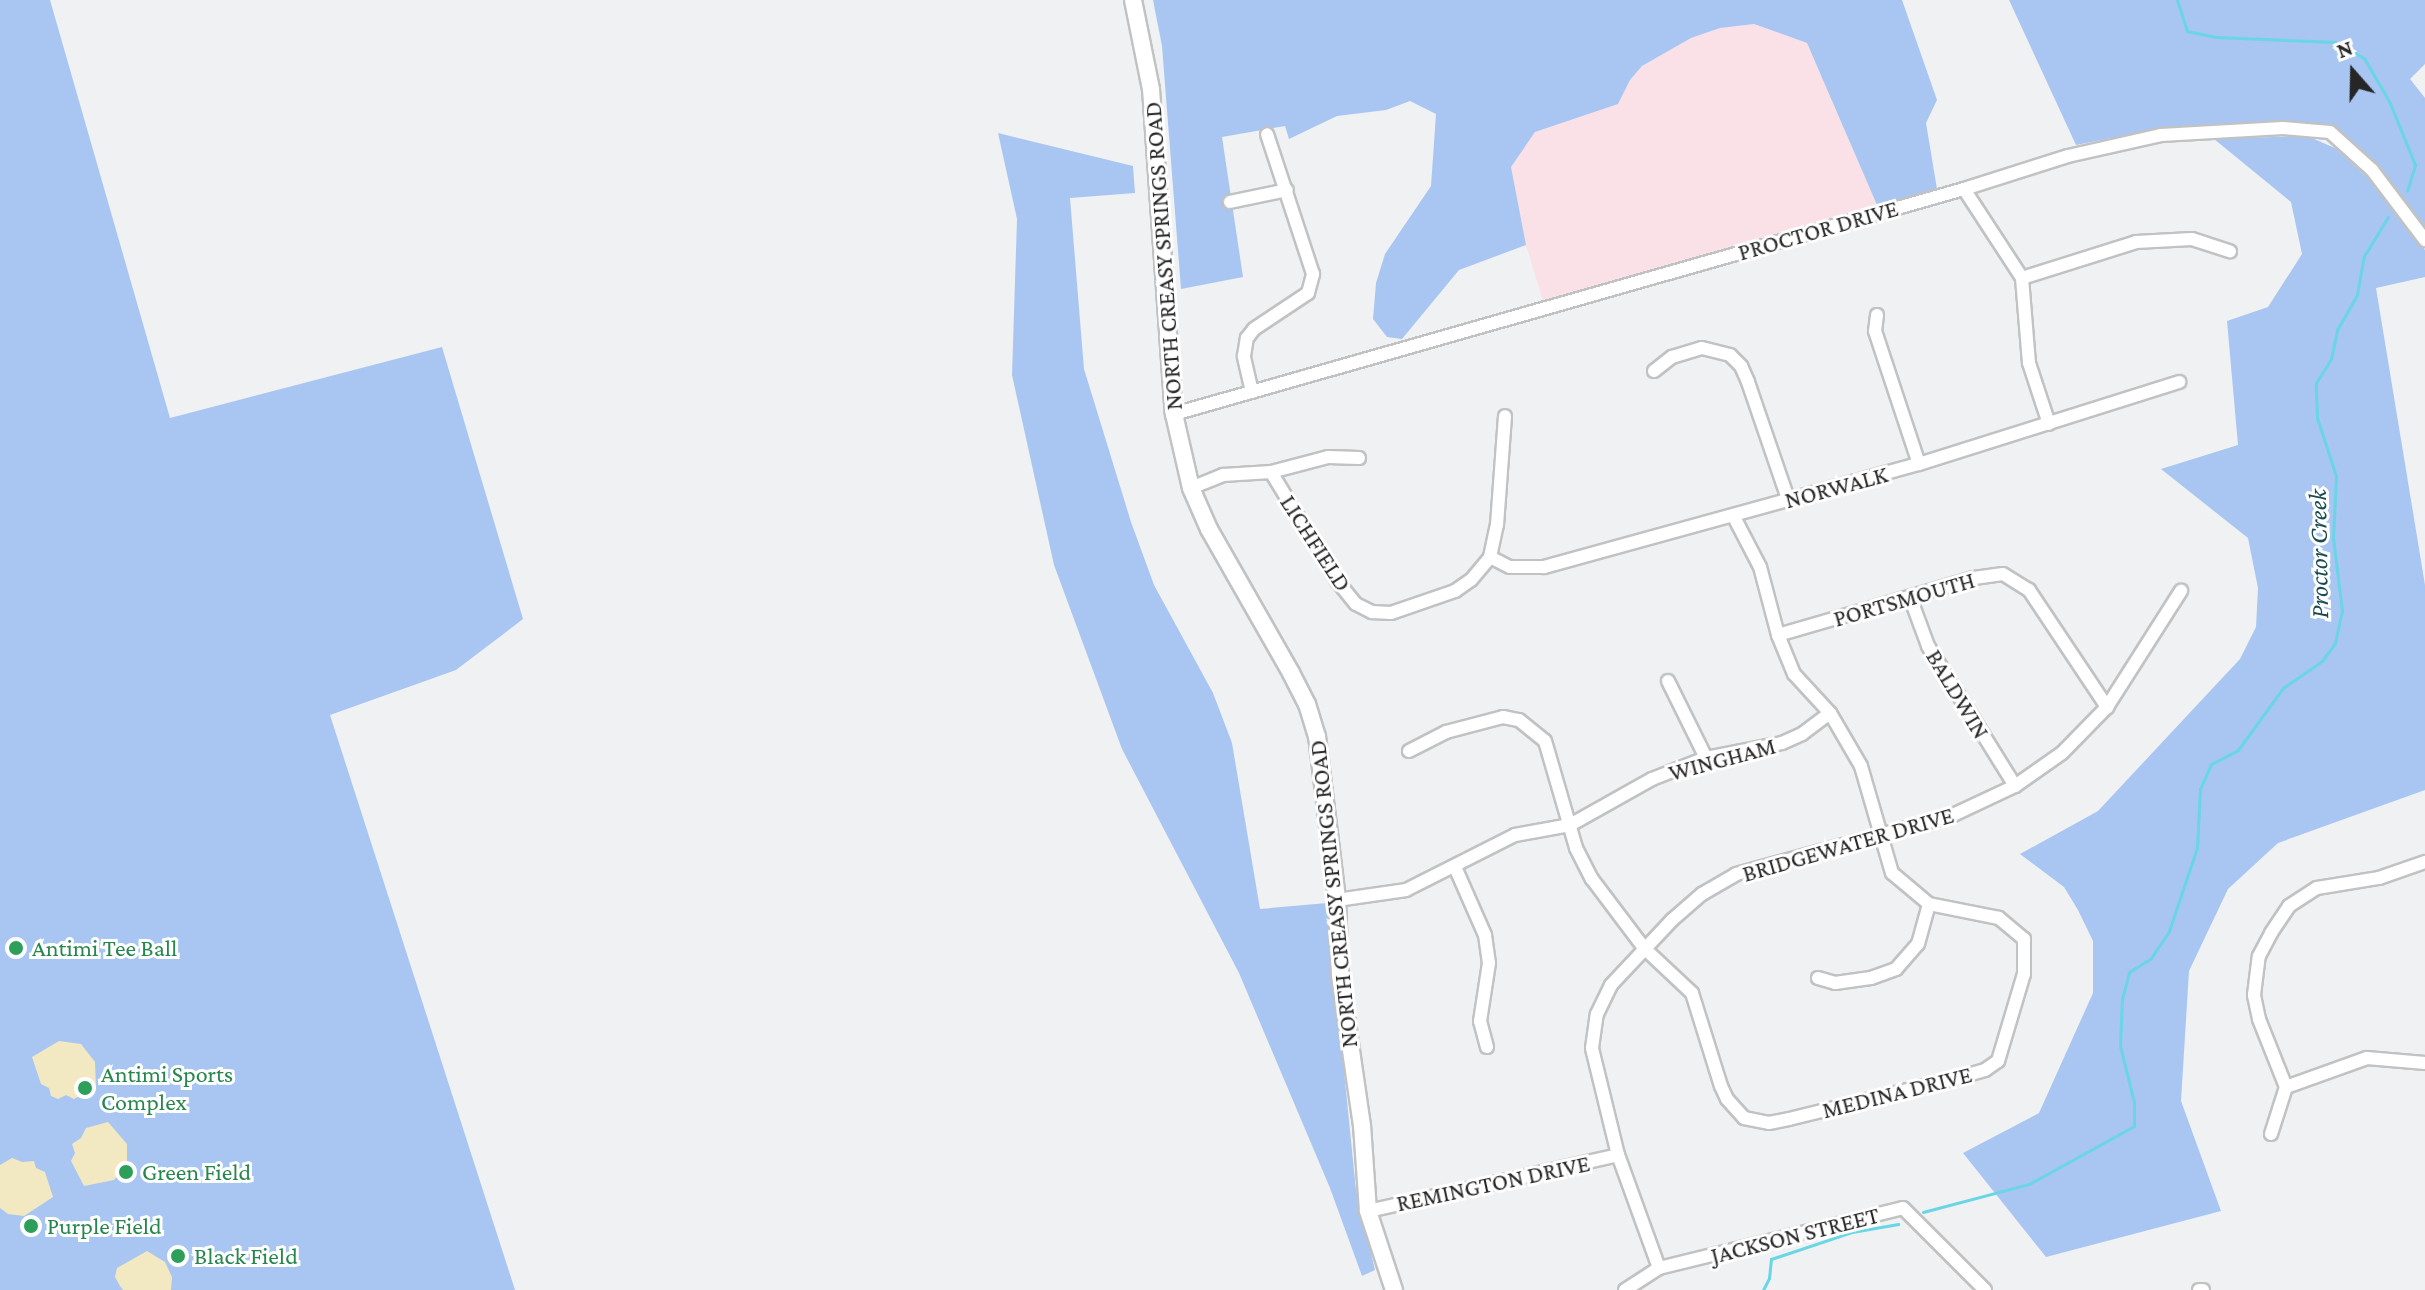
<!DOCTYPE html>
<style>
body{margin:0}
#map{position:relative;width:2425px;height:1290px;overflow:hidden;background:#f0f1f3;font-family:"Crimson Pro",serif}
div>[style]{position:absolute}
[style*='--x']{left:calc(var(--x)*1px);top:calc(var(--y)*1px);width:calc(var(--w)*1px);rotate:calc(var(--a)*1deg)}
.industrial>*{inset:0;background:#fae0e7}
.green>*{inset:0;background:#a8c6f1}
.sand>*{inset:0;background:#f2e8c2}
.stream>*{height:3px;margin:-1.5px;padding:0 1.5px;transform-origin:1.5px;border-radius:1.5px;background:#69d5e5}
.roads{filter:drop-shadow(2px 0 #c1c2c3) drop-shadow(-2px 0 #c1c2c3) drop-shadow(0 2px #c1c2c3) drop-shadow(0 -2px #c1c2c3)}
.minor>*{height:12px;margin:-6px;padding:0 6px;transform-origin:6px;border-radius:6px;background:#fff}
.tertiary>*{height:16px;margin:-8px;padding:0 8px;transform-origin:8px;border-radius:8px;background:#fff}
.dots>*{width:22px;height:22px;translate:-50% -50%;box-sizing:border-box;border:4px solid #fff;border-radius:50%}
span{translate:-50% -50%;white-space:nowrap;text-align:center;line-height:1.15;-webkit-text-stroke:6px #fff;paint-order:stroke}
.street-label{font-size:24px;color:#262627}
.leisure-label{font-size:24px;color:#27864d}
.left{translate:0 -50%;text-align:left}
.water-label{font-size:26px;color:#1a4b52;font-style:italic}
.north{position:absolute;left:2313px;top:32px;width:80px;height:80px;-webkit-text-stroke:6px #fff;paint-order:stroke;rotate:340deg;font-size:22px;font-weight:700;line-height:32px;text-align:center;color:#262627}
.north::after{content:'';display:block;margin:auto;width:28px;height:36px;background:#262627;clip-path:polygon(50% 0,100% 100%,50% 72%,0 100%)}
</style>
<div id="map">
<div class="industrial">
<i style="clip-path:polygon(1754px 24px,1807px 43px,1877px 205px,1544px 304px,1526px 245px,1511px 167px,1535px 132px,1618px 104px,1630px 80px,1642px 66px,1691px 38px,1720px 28px)"></i>
</div>
<div class="green">
<i style="clip-path:polygon(0 0,50px 0,170px 418px,442px 347px,523px 619px,456px 670px,330px 715px,515px 1290px,0 1290px)"></i>
<i style="clip-path:polygon(1153px 0,1902px 0,1937px 100px,1926px 123px,1937px 189px,1877px 205px,1807px 43px,1754px 24px,1720px 28px,1691px 38px,1642px 66px,1630px 80px,1618px 104px,1535px 132px,1511px 167px,1526px 245px,1459px 270px,1402px 339px,1387px 337px,1373px 319px,1376px 283px,1385px 254px,1431px 186px,1436px 114px,1410px 101px,1386px 110px,1337px 116px,1289px 139px,1285px 126px,1222px 137px,1243px 277px,1181px 289px,1162px 46px)"></i>
<i style="clip-path:polygon(2009px 0,2425px 0,2425px 64px,2410px 79px,2425px 98px,2425px 230px,2330px 132px,2286px 124px,2152px 130px,2076px 145px)"></i>
<i style="clip-path:polygon(998px 133px,1133px 166px,1135px 193px,1070px 198px,1084px 369px,1131px 522px,1154px 585px,1213px 693px,1232px 743px,1260px 909px,1327px 903px,1356px 1190px,1375px 1270px,1362px 1276px,1330px 1188px,1239px 973px,1122px 749px,1054px 565px,1012px 375px,1017px 219px)"></i>
<i style="clip-path:polygon(2307px 136px,2335px 148px,2371px 181px,2425px 250px,2425px 277px,2376px 288px,2425px 585px,2425px 790px,2278px 843px,2228px 889px,2189px 971px,2181px 1101px,2221px 1211px,2046px 1257px,1963px 1153px,2039px 1113px,2093px 993px,2093px 941px,2078px 910px,2064px 887px,2020px 854px,2098px 811px,2240px 659px,2256px 627px,2258px 588px,2248px 538px,2161px 469px,2238px 445px,2227px 321px,2268px 307px,2302px 254px,2291px 202px,2214px 139px)"></i>
</div>
<div class="sand">
<i style="clip-path:polygon(59px 1041px,81px 1044px,95px 1062px,96px 1087px,74px 1099px,66px 1095px,58px 1099px,51px 1096px,49px 1088px,41px 1084px,32px 1057px)"></i>
<i style="clip-path:polygon(108px 1122px,127px 1144px,127px 1165px,114px 1180px,84px 1186px,71px 1161px,75px 1153px,72px 1144px,81px 1138px,86px 1128px)"></i>
<i style="clip-path:polygon(12px 1158px,22px 1162px,34px 1161px,36px 1168px,45px 1172px,53px 1197px,24px 1216px,8px 1214px,0 1208px,0 1165px)"></i>
<i style="clip-path:polygon(147px 1251px,165px 1262px,172px 1277px,171px 1290px,123px 1290px,120px 1286px,115px 1277px,117px 1268px)"></i>
</div>
<div class="stream">
<i style="--x:2177;--y:0;--w:33;--a:72"></i>
<i style="--x:2187;--y:31;--w:29;--a:12"></i>
<i style="--x:2215;--y:37;--w:120;--a:2.4"></i>
<i style="--x:2335;--y:42;--w:33;--a:29"></i>
<i style="--x:2364;--y:58;--w:52;--a:60"></i>
<i style="--x:2390;--y:103;--w:67;--a:68"></i>
<i style="--x:2415;--y:165;--w:27;--a:107"></i>
<i style="--x:1923;--y:1212;--w:110;--a:-14.8"></i>
<i style="--x:2029;--y:1184;--w:120;--a:-28.9"></i>
<i style="--x:2134;--y:1126;--w:24;--a:-90"></i>
<i style="--x:2134;--y:1102;--w:58;--a:-104"></i>
<i style="--x:2120;--y:1046;--w:47;--a:-87.6"></i>
<i style="--x:2122;--y:999;--w:28;--a:-75"></i>
<i style="--x:2129;--y:972;--w:26;--a:-32"></i>
<i style="--x:2151;--y:958;--w:32;--a:-56"></i>
<i style="--x:2169;--y:931;--w:88;--a:-71.4"></i>
<i style="--x:2197;--y:848;--w:59;--a:-87.1"></i>
<i style="--x:2200;--y:789;--w:27;--a:-66"></i>
<i style="--x:2211;--y:764;--w:30;--a:-27"></i>
<i style="--x:2238;--y:750;--w:77;--a:-54"></i>
<i style="--x:2283;--y:688;--w:47;--a:-34.7"></i>
<i style="--x:2322;--y:661;--w:22;--a:-54"></i>
<i style="--x:2335;--y:643;--w:33;--a:-78"></i>
<i style="--x:2342;--y:611;--w:74;--a:-97"></i>
<i style="--x:2333;--y:538;--w:62;--a:-87.2"></i>
<i style="--x:2336;--y:476;--w:61;--a:-108.1"></i>
<i style="--x:2317;--y:418;--w:35;--a:-92"></i>
<i style="--x:2316;--y:383;--w:28;--a:-58"></i>
<i style="--x:2331;--y:359;--w:30;--a:-78"></i>
<i style="--x:2337;--y:330;--w:40;--a:-60.3"></i>
<i style="--x:2357;--y:295;--w:40;--a:-80"></i>
<i style="--x:2364;--y:256;--w:46;--a:-58.4"></i>
<i style="--x:1763;--y:1290;--w:13;--a:-63"></i>
<i style="--x:1769;--y:1278;--w:19;--a:-84"></i>
<i style="--x:1771;--y:1259;--w:85;--a:-18.4"></i>
<i style="--x:1852;--y:1232;--w:47;--a:-9.9"></i>
</div>
<div class="roads">
<div class="minor">
<i style="--x:1964;--y:189;--w:106;--a:56.9"></i>
<i style="--x:2022;--y:278;--w:85;--a:85.3"></i>
<i style="--x:2029;--y:363;--w:64;--a:71.8"></i>
<i style="--x:1230;--y:202;--w:58;--a:-11.9"></i>
<i style="--x:2022;--y:278;--w:120;--a:-17.5"></i>
<i style="--x:2136;--y:242;--w:56;--a:-3.1"></i>
<i style="--x:2192;--y:239;--w:40;--a:18"></i>
<i style="--x:1877;--y:315;--w:16;--a:97"></i>
<i style="--x:1875;--y:331;--w:140;--a:71.7"></i>
<i style="--x:1654;--y:371;--w:23;--a:-38"></i>
<i style="--x:1672;--y:357;--w:31;--a:-17"></i>
<i style="--x:1702;--y:348;--w:29;--a:14"></i>
<i style="--x:1730;--y:355;--w:16;--a:45"></i>
<i style="--x:1741;--y:366;--w:17;--a:66"></i>
<i style="--x:1748;--y:382;--w:124;--a:71.1"></i>
<i style="--x:1252;--y:392;--w:37;--a:-103"></i>
<i style="--x:1244;--y:356;--w:18;--a:-81"></i>
<i style="--x:1247;--y:338;--w:11;--a:-52"></i>
<i style="--x:1254;--y:329;--w:65;--a:-33.7"></i>
<i style="--x:1308;--y:293;--w:20;--a:-75"></i>
<i style="--x:1313;--y:274;--w:147;--a:-108.2"></i>
<i style="--x:1174;--y:414;--w:821;--a:-15.9"></i>
<i style="--x:1964;--y:189;--w:109;--a:-17.6"></i>
<i style="--x:2068;--y:156;--w:95;--a:-12.7"></i>
<i style="--x:2161;--y:135;--w:122;--a:-3.3"></i>
<i style="--x:2283;--y:128;--w:47;--a:4.9"></i>
<i style="--x:2330;--y:132;--w:57;--a:42.1"></i>
<i style="--x:2372;--y:170;--w:88;--a:52.9"></i>
<i style="--x:1271;--y:472;--w:129;--a:58.7"></i>
<i style="--x:1338;--y:582;--w:28;--a:51"></i>
<i style="--x:1356;--y:604;--w:18;--a:27"></i>
<i style="--x:1372;--y:612;--w:19;--a:3"></i>
<i style="--x:1391;--y:613;--w:68;--a:-19"></i>
<i style="--x:1455;--y:591;--w:19;--a:-35"></i>
<i style="--x:1471;--y:580;--w:30;--a:-50"></i>
<i style="--x:1490;--y:557;--w:33;--a:-78"></i>
<i style="--x:1497;--y:525;--w:109;--a:-85.8"></i>
<i style="--x:1191;--y:488;--w:35;--a:-22"></i>
<i style="--x:1223;--y:475;--w:48;--a:-3.6"></i>
<i style="--x:1271;--y:472;--w:59;--a:-14.7"></i>
<i style="--x:1328;--y:457;--w:31;--a:2"></i>
<i style="--x:1490;--y:557;--w:22;--a:27"></i>
<i style="--x:1510;--y:567;--w:34;--a:0"></i>
<i style="--x:1544;--y:567;--w:389;--a:-15.4"></i>
<i style="--x:1919;--y:464;--w:273;--a:-17.5"></i>
<i style="--x:1910;--y:597;--w:52;--a:69.8"></i>
<i style="--x:1928;--y:646;--w:165;--a:58.1"></i>
<i style="--x:1778;--y:635;--w:204;--a:-16.2"></i>
<i style="--x:1974;--y:578;--w:29;--a:-8"></i>
<i style="--x:2003;--y:574;--w:31;--a:32"></i>
<i style="--x:2029;--y:590;--w:141;--a:56.3"></i>
<i style="--x:1668;--y:681;--w:86;--a:63.7"></i>
<i style="--x:1409;--y:751;--w:42;--a:-27.2"></i>
<i style="--x:1446;--y:732;--w:59;--a:-14.7"></i>
<i style="--x:1503;--y:717;--w:16;--a:11"></i>
<i style="--x:1519;--y:720;--w:33;--a:39"></i>
<i style="--x:1545;--y:741;--w:111;--a:73.8"></i>
<i style="--x:1576;--y:848;--w:35;--a:63"></i>
<i style="--x:1592;--y:879;--w:86;--a:53"></i>
<i style="--x:1644;--y:948;--w:66;--a:43.2"></i>
<i style="--x:1692;--y:993;--w:97;--a:72.7"></i>
<i style="--x:1721;--y:1086;--w:14;--a:65"></i>
<i style="--x:1727;--y:1099;--w:25;--a:48"></i>
<i style="--x:1744;--y:1118;--w:25;--a:11"></i>
<i style="--x:1769;--y:1123;--w:20;--a:-11"></i>
<i style="--x:1789;--y:1119;--w:180;--a:-13.8"></i>
<i style="--x:1964;--y:1076;--w:22;--a:-16"></i>
<i style="--x:1985;--y:1070;--w:16;--a:-35"></i>
<i style="--x:1998;--y:1061;--w:91;--a:-73.4"></i>
<i style="--x:2024;--y:974;--w:35;--a:-90"></i>
<i style="--x:2024;--y:939;--w:33;--a:-140"></i>
<i style="--x:1999;--y:918;--w:71;--a:-168.7"></i>
<i style="--x:1929;--y:904;--w:48;--a:-140"></i>
<i style="--x:1892;--y:873;--w:111;--a:-106.2"></i>
<i style="--x:1861;--y:766;--w:61;--a:-120.3"></i>
<i style="--x:1830;--y:713;--w:53;--a:-132.7"></i>
<i style="--x:1794;--y:674;--w:42;--a:-112.3"></i>
<i style="--x:1778;--y:635;--w:70;--a:-104.8"></i>
<i style="--x:1760;--y:567;--w:56;--a:-117.5"></i>
<i style="--x:1455;--y:867;--w:74;--a:66.2"></i>
<i style="--x:1485;--y:935;--w:28;--a:82"></i>
<i style="--x:1489;--y:963;--w:59;--a:98.8"></i>
<i style="--x:1480;--y:1021;--w:27;--a:75"></i>
<i style="--x:1337;--y:900;--w:70;--a:-8.2"></i>
<i style="--x:1406;--y:890;--w:122;--a:-26.8"></i>
<i style="--x:1515;--y:835;--w:56;--a:-10.3"></i>
<i style="--x:1570;--y:825;--w:94;--a:-29.3"></i>
<i style="--x:1652;--y:779;--w:58;--a:-21.3"></i>
<i style="--x:1706;--y:758;--w:77;--a:-11.2"></i>
<i style="--x:1782;--y:743;--w:22;--a:-24"></i>
<i style="--x:1802;--y:734;--w:35;--a:-37"></i>
<i style="--x:1818;--y:978;--w:18;--a:16"></i>
<i style="--x:1835;--y:983;--w:36;--a:-8"></i>
<i style="--x:1871;--y:978;--w:27;--a:-20"></i>
<i style="--x:1896;--y:969;--w:33;--a:-49"></i>
<i style="--x:1918;--y:944;--w:41;--a:-74.6"></i>
<i style="--x:2286;--y:1087;--w:73;--a:-111.7"></i>
<i style="--x:2259;--y:1019;--w:25;--a:-102"></i>
<i style="--x:2254;--y:995;--w:39;--a:-83"></i>
<i style="--x:2259;--y:956;--w:26;--a:-62"></i>
<i style="--x:2271;--y:933;--w:32;--a:-56"></i>
<i style="--x:2289;--y:906;--w:33;--a:-33"></i>
<i style="--x:2317;--y:888;--w:63;--a:-9.2"></i>
<i style="--x:2379;--y:878;--w:49;--a:-19.2"></i>
<i style="--x:2286;--y:1087;--w:86;--a:-19.7"></i>
<i style="--x:2367;--y:1058;--w:58;--a:4.9"></i>
<i style="--x:2271;--y:1134;--w:49;--a:-72.3"></i>
<i style="--x:1368;--y:1211;--w:256;--a:-12.6"></i>
<i style="--x:1659;--y:1268;--w:120;--a:-109.9"></i>
<i style="--x:1618;--y:1155;--w:110;--a:-103.7"></i>
<i style="--x:1592;--y:1048;--w:34;--a:-82"></i>
<i style="--x:1597;--y:1014;--w:32;--a:-64"></i>
<i style="--x:1611;--y:985;--w:89;--a:-46.8"></i>
<i style="--x:1672;--y:920;--w:40;--a:-41"></i>
<i style="--x:1702;--y:894;--w:39;--a:-30"></i>
<i style="--x:1736;--y:874;--w:225;--a:-15.2"></i>
<i style="--x:1953;--y:815;--w:68;--a:-25.1"></i>
<i style="--x:2015;--y:786;--w:57;--a:-35.1"></i>
<i style="--x:2062;--y:753;--w:64;--a:-45.6"></i>
<i style="--x:2107;--y:707;--w:138;--a:-57.5"></i>
<i style="--x:1625;--y:1290;--w:40;--a:-32.9"></i>
<i style="--x:1659;--y:1268;--w:251;--a:-13.8"></i>
<i style="--x:1903;--y:1208;--w:116;--a:45"></i>
<i style="--x:2199;--y:1290;--w:4;--a:0"></i>
</div>
<div class="tertiary">
<i style="--x:1133;--y:0;--w:91;--a:78.6"></i>
<i style="--x:1151;--y:89;--w:326;--a:86"></i>
<i style="--x:1174;--y:414;--w:76;--a:77.1"></i>
<i style="--x:1191;--y:488;--w:45;--a:66.3"></i>
<i style="--x:1209;--y:529;--w:166;--a:60.3"></i>
<i style="--x:1291;--y:673;--w:35;--a:63"></i>
<i style="--x:1307;--y:704;--w:34;--a:73"></i>
<i style="--x:1317;--y:736;--w:165;--a:83"></i>
<i style="--x:1337;--y:900;--w:75;--a:87.7"></i>
<i style="--x:1340;--y:975;--w:152;--a:81.7"></i>
<i style="--x:1362;--y:1125;--w:86;--a:86"></i>
<i style="--x:1368;--y:1211;--w:83;--a:71.8"></i>
</div>
</div>
<div class="dots">
<i style="left:16px;top:948px;background:#2e9e5b"></i>
<i style="left:85px;top:1088px;background:#2e9e5b"></i>
<i style="left:126px;top:1172px;background:#2e9e5b"></i>
<i style="left:31px;top:1226px;background:#2e9e5b"></i>
<i style="left:178px;top:1256px;background:#2e9e5b"></i>
</div>
<div class="street-label">
<span style="left:1818px;top:230px;rotate:-16deg">PROCTOR DRIVE</span>
<span style="left:1163px;top:256px;rotate:-94deg">NORTH CREASY SPRINGS ROAD</span>
<span style="left:1836px;top:487px;rotate:-15deg">NORWALK</span>
<span style="left:1316px;top:543px;rotate:57deg">LICHFIELD</span>
<span style="left:1904px;top:599px;rotate:-16deg">PORTSMOUTH</span>
<span style="left:1958px;top:694px;rotate:59deg">BALDWIN</span>
<span style="left:1722px;top:759px;rotate:-15deg">WINGHAM</span>
<span style="left:1848px;top:844px;rotate:-16deg">BRIDGEWATER DRIVE</span>
<span style="left:1333px;top:894px;rotate:-96deg">NORTH CREASY SPRINGS ROAD</span>
<span style="left:1897px;top:1092px;rotate:-14deg">MEDINA DRIVE</span>
<span style="left:1493px;top:1183px;rotate:-12deg">REMINGTON DRIVE</span>
<span style="left:1795px;top:1235px;rotate:-14deg">JACKSON STREET</span>
</div>
<div class="leisure-label">
<span class="left" style="left:32px;top:948px">Antimi Tee Ball</span>
<span class="left" style="left:101px;top:1088px">Antimi Sports<br>Complex</span>
<span class="left" style="left:142px;top:1172px">Green Field</span>
<span class="left" style="left:47px;top:1226px">Purple Field</span>
<span class="left" style="left:194px;top:1256px">Black Field</span>
</div>
<div class="water-label">
<span style="left:2319px;top:554px;rotate:-91deg">Proctor Creek</span>
</div>
<div class="north">N</div>
</div>
